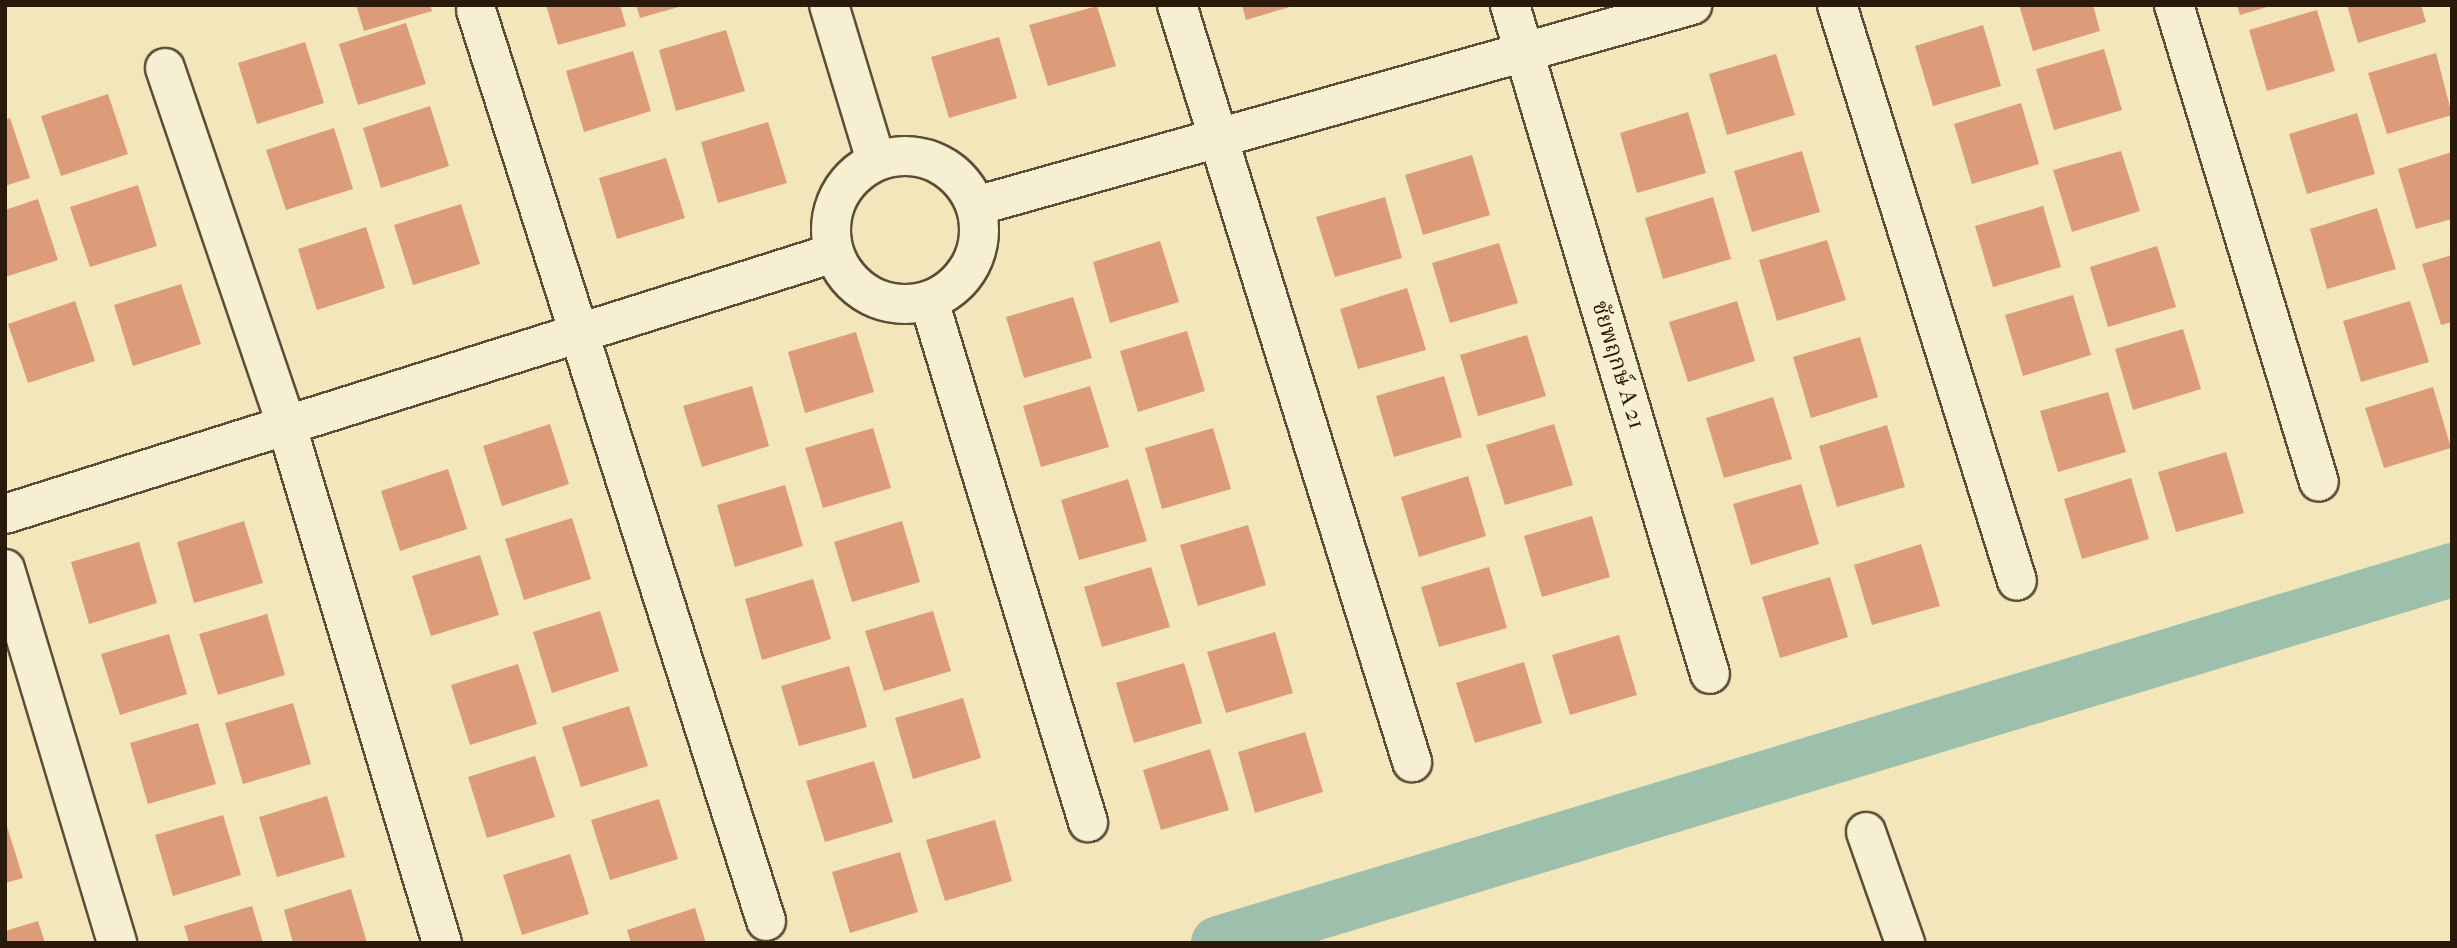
<!DOCTYPE html>
<meta charset="utf-8">
<style>
body{margin:0}
#map{position:relative;width:2457px;height:948px;overflow:hidden;background:#f3e6ba;font-family:"IM FELL French Canon","Noto Serif Thai",serif}
div>[style]{position:absolute}
[style*='--x']{left:calc(var(--x)*1px);top:calc(var(--y)*1px);width:calc(var(--w)*1px);rotate:calc(var(--a)*1deg)}
.canal>*{height:54px;margin:-27px;padding:0 27px;transform-origin:27px;border-radius:27px;background:#9cc0ac}
.building>*{inset:0;background:#dd9c79}
.roads{filter:drop-shadow(2px 0 #5c4d38) drop-shadow(-2px 0 #5c4d38) drop-shadow(0 2px #5c4d38) drop-shadow(0 -2px #5c4d38)}
.minor>*{height:38px;margin:-19px;padding:0 19px;transform-origin:19px;border-radius:19px;background:#f7efd2}
.minor>.ring{margin:-19px;padding:0;box-sizing:content-box;background:none;border:38px solid #f7efd2;border-radius:50%}
span{translate:-50% -50%;white-space:nowrap;text-align:center;line-height:1.15;-webkit-text-stroke:5px #f7efd2;paint-order:stroke}
.street-label{font-size:23px;color:#291a0c}
.frame{position:absolute;inset:0;border:7px solid #291a0c;pointer-events:none}
</style>
<div id="map">
<div class="canal">
<i style="--x:1218;--y:943;--w:1289;--a:-16.82"></i>
</div>
<div class="building">
<i style="clip-path:polygon(356px 5px,430px 5px,432px 11px,364px 31px)"></i>
<i style="clip-path:polygon(546px 5px,620px 5px,626px 26px,558px 45px)"></i>
<i style="clip-path:polygon(636px 5px,681px 5px,682px 6px,640px 18px)"></i>
<i style="clip-path:polygon(1242px 5px,1293px 5px,1293px 6px,1246px 20px)"></i>
<i style="clip-path:polygon(2019px 5px,2093px 5px,2100px 31px,2033px 51px)"></i>
<i style="clip-path:polygon(2237px 5px,2270px 5px,2270px 6px,2240px 15px)"></i>
<i style="clip-path:polygon(2347px 5px,2421px 5px,2426px 22px,2358px 43px)"></i>
<i style="clip-path:polygon(1097px 6px,1116px 66px,1048px 86px,1029px 25px)"></i>
<i style="clip-path:polygon(2317px 10px,2335px 71px,2267px 91px,2249px 30px)"></i>
<i style="clip-path:polygon(406px 23px,426px 84px,358px 105px,339px 44px)"></i>
<i style="clip-path:polygon(1983px 25px,2001px 86px,1933px 106px,1915px 46px)"></i>
<i style="clip-path:polygon(726px 30px,745px 91px,676px 111px,659px 50px)"></i>
<i style="clip-path:polygon(999px 37px,1017px 98px,949px 118px,931px 57px)"></i>
<i style="clip-path:polygon(305px 42px,324px 103px,257px 124px,238px 63px)"></i>
<i style="clip-path:polygon(2104px 49px,2122px 110px,2054px 130px,2036px 69px)"></i>
<i style="clip-path:polygon(633px 51px,651px 111px,584px 132px,566px 71px)"></i>
<i style="clip-path:polygon(2436px 53px,2452px 115px,2387px 134px,2368px 73px)"></i>
<i style="clip-path:polygon(1776px 54px,1795px 115px,1727px 135px,1709px 74px)"></i>
<i style="clip-path:polygon(108px 94px,128px 154px,61px 176px,41px 116px)"></i>
<i style="clip-path:polygon(2021px 103px,2039px 164px,1972px 184px,1954px 124px)"></i>
<i style="clip-path:polygon(430px 106px,449px 166px,381px 188px,363px 128px)"></i>
<i style="clip-path:polygon(1688px 112px,1706px 173px,1637px 193px,1620px 133px)"></i>
<i style="clip-path:polygon(2357px 113px,2375px 174px,2307px 194px,2289px 134px)"></i>
<i style="clip-path:polygon(10px 118px,30px 178px,5px 186px,5px 120px)"></i>
<i style="clip-path:polygon(768px 122px,787px 183px,718px 203px,701px 142px)"></i>
<i style="clip-path:polygon(334px 128px,353px 189px,286px 210px,266px 150px)"></i>
<i style="clip-path:polygon(1802px 151px,1820px 212px,1752px 232px,1734px 171px)"></i>
<i style="clip-path:polygon(2121px 151px,2140px 211px,2072px 232px,2053px 170px)"></i>
<i style="clip-path:polygon(2452px 152px,2452px 219px,2416px 229px,2398px 169px)"></i>
<i style="clip-path:polygon(1472px 155px,1490px 215px,1423px 235px,1405px 175px)"></i>
<i style="clip-path:polygon(666px 158px,685px 218px,617px 239px,599px 178px)"></i>
<i style="clip-path:polygon(138px 185px,157px 246px,90px 267px,70px 207px)"></i>
<i style="clip-path:polygon(1385px 197px,1402px 258px,1335px 277px,1316px 217px)"></i>
<i style="clip-path:polygon(1713px 197px,1731px 259px,1663px 279px,1645px 218px)"></i>
<i style="clip-path:polygon(38px 199px,58px 260px,5px 277px,5px 210px)"></i>
<i style="clip-path:polygon(461px 204px,480px 264px,413px 285px,394px 225px)"></i>
<i style="clip-path:polygon(2043px 206px,2061px 267px,1993px 287px,1975px 226px)"></i>
<i style="clip-path:polygon(2377px 208px,2396px 269px,2327px 289px,2310px 229px)"></i>
<i style="clip-path:polygon(366px 227px,385px 288px,317px 310px,298px 249px)"></i>
<i style="clip-path:polygon(1827px 240px,1846px 300px,1777px 321px,1759px 260px)"></i>
<i style="clip-path:polygon(1160px 241px,1179px 302px,1110px 323px,1093px 262px)"></i>
<i style="clip-path:polygon(1499px 243px,1518px 303px,1450px 323px,1432px 263px)"></i>
<i style="clip-path:polygon(2157px 246px,2176px 307px,2108px 327px,2090px 267px)"></i>
<i style="clip-path:polygon(2452px 255px,2452px 322px,2441px 325px,2422px 264px)"></i>
<i style="clip-path:polygon(181px 284px,201px 344px,133px 366px,114px 305px)"></i>
<i style="clip-path:polygon(1407px 288px,1426px 350px,1358px 369px,1340px 309px)"></i>
<i style="clip-path:polygon(2073px 295px,2091px 355px,2023px 376px,2005px 315px)"></i>
<i style="clip-path:polygon(1073px 297px,1092px 358px,1024px 378px,1006px 317px)"></i>
<i style="clip-path:polygon(75px 301px,95px 361px,28px 383px,8px 324px)"></i>
<i style="clip-path:polygon(1737px 301px,1755px 361px,1688px 382px,1669px 322px)"></i>
<i style="clip-path:polygon(2410px 301px,2429px 362px,2361px 382px,2343px 321px)"></i>
<i style="clip-path:polygon(2183px 329px,2201px 389px,2133px 410px,2115px 349px)"></i>
<i style="clip-path:polygon(1187px 331px,1205px 391px,1138px 412px,1120px 351px)"></i>
<i style="clip-path:polygon(856px 332px,874px 392px,805px 413px,788px 352px)"></i>
<i style="clip-path:polygon(1527px 335px,1546px 396px,1478px 416px,1460px 355px)"></i>
<i style="clip-path:polygon(1860px 337px,1878px 397px,1811px 418px,1793px 357px)"></i>
<i style="clip-path:polygon(1444px 376px,1462px 437px,1394px 457px,1376px 396px)"></i>
<i style="clip-path:polygon(752px 386px,769px 446px,702px 467px,683px 406px)"></i>
<i style="clip-path:polygon(1090px 386px,1109px 447px,1041px 467px,1023px 406px)"></i>
<i style="clip-path:polygon(2433px 387px,2451px 448px,2384px 468px,2365px 408px)"></i>
<i style="clip-path:polygon(2108px 392px,2126px 452px,2058px 472px,2040px 411px)"></i>
<i style="clip-path:polygon(1773px 397px,1792px 459px,1724px 478px,1706px 418px)"></i>
<i style="clip-path:polygon(550px 424px,569px 484px,502px 506px,483px 446px)"></i>
<i style="clip-path:polygon(1554px 424px,1573px 485px,1505px 505px,1486px 445px)"></i>
<i style="clip-path:polygon(1887px 425px,1905px 487px,1837px 507px,1819px 446px)"></i>
<i style="clip-path:polygon(873px 428px,891px 488px,823px 508px,805px 448px)"></i>
<i style="clip-path:polygon(1213px 428px,1231px 489px,1162px 509px,1145px 448px)"></i>
<i style="clip-path:polygon(2226px 452px,2244px 513px,2176px 532px,2158px 472px)"></i>
<i style="clip-path:polygon(448px 469px,467px 529px,400px 551px,381px 491px)"></i>
<i style="clip-path:polygon(1468px 476px,1486px 536px,1419px 557px,1401px 497px)"></i>
<i style="clip-path:polygon(2131px 478px,2149px 539px,2082px 559px,2064px 499px)"></i>
<i style="clip-path:polygon(1128px 479px,1147px 541px,1079px 560px,1061px 500px)"></i>
<i style="clip-path:polygon(1801px 484px,1819px 544px,1751px 565px,1733px 504px)"></i>
<i style="clip-path:polygon(785px 485px,803px 546px,735px 567px,717px 505px)"></i>
<i style="clip-path:polygon(1592px 516px,1610px 577px,1542px 597px,1524px 536px)"></i>
<i style="clip-path:polygon(572px 518px,591px 579px,524px 600px,505px 539px)"></i>
<i style="clip-path:polygon(244px 521px,263px 583px,194px 603px,177px 542px)"></i>
<i style="clip-path:polygon(902px 521px,920px 582px,852px 602px,834px 542px)"></i>
<i style="clip-path:polygon(1248px 525px,1266px 585px,1198px 606px,1180px 545px)"></i>
<i style="clip-path:polygon(139px 542px,157px 603px,89px 624px,71px 562px)"></i>
<i style="clip-path:polygon(1921px 544px,1940px 606px,1872px 625px,1854px 565px)"></i>
<i style="clip-path:polygon(480px 555px,499px 615px,431px 636px,412px 576px)"></i>
<i style="clip-path:polygon(1151px 567px,1170px 627px,1102px 647px,1084px 587px)"></i>
<i style="clip-path:polygon(1489px 567px,1507px 628px,1439px 647px,1421px 587px)"></i>
<i style="clip-path:polygon(1830px 577px,1848px 637px,1780px 658px,1762px 597px)"></i>
<i style="clip-path:polygon(813px 579px,831px 639px,762px 660px,745px 599px)"></i>
<i style="clip-path:polygon(600px 611px,619px 671px,552px 693px,533px 632px)"></i>
<i style="clip-path:polygon(933px 611px,951px 671px,884px 691px,865px 631px)"></i>
<i style="clip-path:polygon(267px 614px,285px 675px,218px 695px,199px 634px)"></i>
<i style="clip-path:polygon(1275px 632px,1293px 693px,1226px 713px,1207px 652px)"></i>
<i style="clip-path:polygon(169px 634px,187px 694px,120px 715px,101px 654px)"></i>
<i style="clip-path:polygon(1619px 635px,1637px 695px,1570px 715px,1552px 655px)"></i>
<i style="clip-path:polygon(1524px 662px,1542px 723px,1475px 743px,1456px 683px)"></i>
<i style="clip-path:polygon(1184px 663px,1202px 723px,1134px 743px,1116px 683px)"></i>
<i style="clip-path:polygon(518px 664px,537px 724px,470px 745px,451px 685px)"></i>
<i style="clip-path:polygon(849px 666px,867px 727px,799px 746px,781px 686px)"></i>
<i style="clip-path:polygon(963px 698px,981px 758px,913px 779px,895px 718px)"></i>
<i style="clip-path:polygon(293px 703px,311px 764px,243px 784px,225px 723px)"></i>
<i style="clip-path:polygon(629px 706px,648px 766px,581px 787px,562px 727px)"></i>
<i style="clip-path:polygon(198px 723px,216px 784px,148px 804px,130px 743px)"></i>
<i style="clip-path:polygon(1305px 732px,1323px 792px,1255px 813px,1238px 752px)"></i>
<i style="clip-path:polygon(1210px 749px,1229px 810px,1161px 830px,1143px 770px)"></i>
<i style="clip-path:polygon(535px 756px,555px 817px,487px 838px,468px 777px)"></i>
<i style="clip-path:polygon(874px 761px,893px 822px,825px 842px,806px 781px)"></i>
<i style="clip-path:polygon(327px 796px,345px 857px,277px 877px,259px 817px)"></i>
<i style="clip-path:polygon(659px 799px,678px 859px,610px 880px,591px 820px)"></i>
<i style="clip-path:polygon(223px 815px,241px 875px,173px 896px,155px 835px)"></i>
<i style="clip-path:polygon(5px 820px,23px 878px,5px 883px)"></i>
<i style="clip-path:polygon(995px 820px,1012px 881px,945px 901px,926px 840px)"></i>
<i style="clip-path:polygon(900px 852px,918px 912px,850px 933px,832px 872px)"></i>
<i style="clip-path:polygon(570px 854px,589px 914px,522px 935px,503px 875px)"></i>
<i style="clip-path:polygon(351px 889px,367px 943px,293px 943px,284px 910px)"></i>
<i style="clip-path:polygon(252px 906px,263px 943px,189px 943px,184px 926px)"></i>
<i style="clip-path:polygon(695px 908px,706px 943px,631px 943px,627px 930px)"></i>
<i style="clip-path:polygon(38px 921px,45px 943px,5px 943px,5px 931px)"></i>
</div>
<div class="roads">
<div class="minor">
<i style="--x:829;--y:5;--w:163;--a:73.2"></i>
<i style="--x:1177;--y:5;--w:793;--a:72.75"></i>
<i style="--x:1510;--y:5;--w:698;--a:73.36"></i>
<i style="--x:1837;--y:5;--w:603;--a:72.65"></i>
<i style="--x:2174;--y:5;--w:498;--a:73.1"></i>
<i style="--x:476;--y:10;--w:956;--a:72.34"></i>
<i style="--x:165;--y:68;--w:372;--a:71.2"></i>
<i style="--x:285;--y:420;--w:546;--a:73.29"></i>
<i class="ring" style="left:831px;top:156px;width:110px;height:110px"></i>
<i style="--x:976;--y:206;--w:744;--a:-15.68"></i>
<i style="--x:929;--y:301;--w:545;--a:73.03"></i>
<i style="--x:5;--y:514;--w:869;--a:-17.48"></i>
<i style="--x:5;--y:569;--w:390;--a:73.3"></i>
<i style="--x:1866;--y:832;--w:118;--a:70.6"></i>
</div>
</div>
<div class="street-label">
<span style="left:1618px;top:365px;rotate:73deg">ชัยพฤกษ์ A 21</span>
</div>
<div class="frame"></div>
</div>
